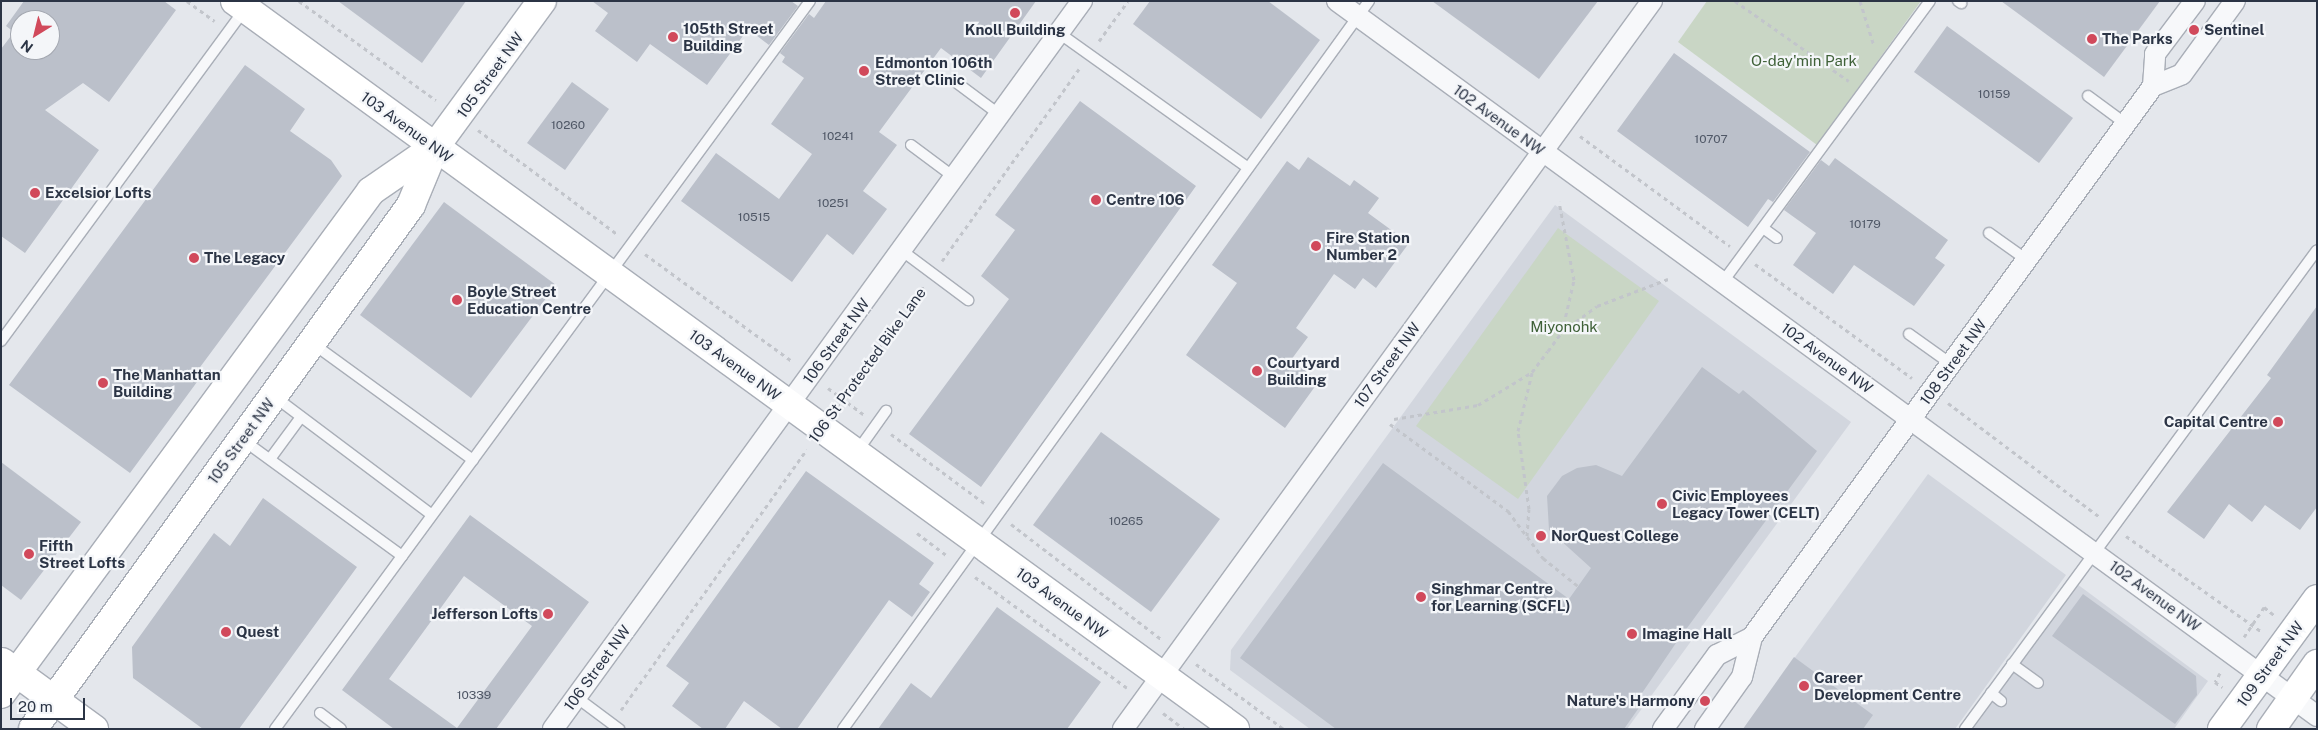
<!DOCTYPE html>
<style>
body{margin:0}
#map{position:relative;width:2318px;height:730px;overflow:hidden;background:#e4e7ec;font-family:"Public Sans",sans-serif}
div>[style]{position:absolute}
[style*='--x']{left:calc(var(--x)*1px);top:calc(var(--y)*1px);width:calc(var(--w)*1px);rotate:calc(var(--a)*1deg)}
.built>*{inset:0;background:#d2d6de}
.green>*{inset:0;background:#c9d6c5}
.building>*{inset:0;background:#bbc0ca}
.path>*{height:3px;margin-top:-1.5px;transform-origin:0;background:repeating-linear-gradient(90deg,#c2c5cb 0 4px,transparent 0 8px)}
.roads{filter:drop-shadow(1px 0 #a9aeb7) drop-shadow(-1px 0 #a9aeb7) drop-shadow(0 1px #a9aeb7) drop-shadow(0 -1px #a9aeb7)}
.lane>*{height:10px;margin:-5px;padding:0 5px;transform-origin:5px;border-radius:5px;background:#f7f8fa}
.street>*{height:20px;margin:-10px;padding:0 10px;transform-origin:10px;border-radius:10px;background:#f7f8fa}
.secondary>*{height:28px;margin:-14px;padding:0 14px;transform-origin:14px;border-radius:14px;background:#fff}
.dots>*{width:14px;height:14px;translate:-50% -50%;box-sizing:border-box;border:2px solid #f4f6f9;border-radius:50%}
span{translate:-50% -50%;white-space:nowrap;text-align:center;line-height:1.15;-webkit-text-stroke:4.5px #f4f6f9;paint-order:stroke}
.number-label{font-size:12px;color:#4f5766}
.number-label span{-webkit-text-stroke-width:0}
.poi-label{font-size:15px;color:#2b3445;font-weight:700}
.left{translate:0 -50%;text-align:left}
.right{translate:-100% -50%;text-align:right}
.park-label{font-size:15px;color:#3f6138}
.street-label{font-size:15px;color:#2b3445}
.frame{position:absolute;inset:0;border:2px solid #2b3445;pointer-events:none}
.north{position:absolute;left:10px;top:10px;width:50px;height:50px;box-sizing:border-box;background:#f4f6f9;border:1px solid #a4a8b1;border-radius:50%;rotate:216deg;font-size:14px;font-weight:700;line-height:20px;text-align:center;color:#2b3445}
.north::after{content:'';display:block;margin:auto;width:18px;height:22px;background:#d1495b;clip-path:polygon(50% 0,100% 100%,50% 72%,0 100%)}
.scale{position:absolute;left:10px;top:698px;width:75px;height:22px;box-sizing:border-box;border:2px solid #2b3445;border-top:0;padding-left:6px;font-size:15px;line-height:18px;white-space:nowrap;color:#2b3445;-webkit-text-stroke:4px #f4f6f9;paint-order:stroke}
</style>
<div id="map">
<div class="built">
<i style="clip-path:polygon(1555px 205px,1851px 422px,1627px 729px,1310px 729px,1230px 670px,1231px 650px)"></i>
<i style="clip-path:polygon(1928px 474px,2066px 575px,1955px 729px,1743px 729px)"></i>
<i style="clip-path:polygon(2077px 584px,2208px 681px,2174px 729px,1973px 729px)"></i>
</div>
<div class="green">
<i style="clip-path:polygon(1707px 1px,1921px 1px,1817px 145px,1678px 42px)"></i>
<i style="clip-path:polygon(1558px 228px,1659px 301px,1518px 499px,1416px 426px)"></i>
</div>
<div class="building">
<i style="clip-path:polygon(evenodd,24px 1px,164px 1px,176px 10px,109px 102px,83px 83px,45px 110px,99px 150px,25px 253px,1px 236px,1px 49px,14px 32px,6px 26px,24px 1px,20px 20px,50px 20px,50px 50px,20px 50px,20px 20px)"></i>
<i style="clip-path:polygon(338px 1px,466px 1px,422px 63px)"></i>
<i style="clip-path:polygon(592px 1px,791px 1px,798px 6px,769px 45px,748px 29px,707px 85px,650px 44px,637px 62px,595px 31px,608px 13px)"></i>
<i style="clip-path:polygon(826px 1px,1036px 1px,981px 78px,941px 48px,879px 132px,897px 145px,863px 191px,887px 209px,853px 255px,827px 234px,792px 282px,681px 201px,716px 153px,779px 199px,812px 154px,771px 124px,804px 78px,782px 62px,785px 57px,780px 53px,809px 14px,814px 18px)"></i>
<i style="clip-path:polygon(1150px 1px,1268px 1px,1320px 40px,1261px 119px,1133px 24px)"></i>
<i style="clip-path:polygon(1432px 1px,1598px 1px,1539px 79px)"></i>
<i style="clip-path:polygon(2001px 1px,2160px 1px,2104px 77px)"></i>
<i style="clip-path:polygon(1947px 26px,2073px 118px,2039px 163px,1914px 72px)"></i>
<i style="clip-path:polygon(1674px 53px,1810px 152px,1773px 202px,1768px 199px,1748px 227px,1617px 131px)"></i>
<i style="clip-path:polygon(245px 65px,305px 109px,290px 131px,331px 160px,342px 176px,192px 378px,197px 382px,130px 473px,9px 385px)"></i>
<i style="clip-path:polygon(572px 82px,609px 109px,565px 170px,527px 143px)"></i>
<i style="clip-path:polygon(1080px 101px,1196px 186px,981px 487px,909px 434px,1009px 299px,981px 276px,1015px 230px,995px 215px)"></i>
<i style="clip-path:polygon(1308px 157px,1350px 186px,1354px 180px,1379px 198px,1368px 213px,1409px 243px,1376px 288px,1363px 278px,1355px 289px,1334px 274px,1296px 328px,1308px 337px,1291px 360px,1319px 381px,1285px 428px,1186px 355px,1237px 283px,1212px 265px,1287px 161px,1299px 170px)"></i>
<i style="clip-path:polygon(1835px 158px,1948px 240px,1935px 258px,1945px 265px,1914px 306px,1854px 265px,1833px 294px,1793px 265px,1816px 233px,1784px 210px,1821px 160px,1829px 166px)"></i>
<i style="clip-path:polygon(444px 202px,556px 285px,471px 398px,360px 315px)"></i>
<i style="clip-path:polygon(2317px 306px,2317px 507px,2300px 530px,2265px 505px,2252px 522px,2229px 504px,2204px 539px,2167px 512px,2271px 378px,2267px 375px)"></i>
<i style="clip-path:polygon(1702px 367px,1739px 394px,1743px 390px,1817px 451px,1676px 643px,1638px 699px,1643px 702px,1624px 729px,1336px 729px,1240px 658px,1383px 463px,1569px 599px,1591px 568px,1549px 530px,1547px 496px,1562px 476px,1577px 468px,1596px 465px,1622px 476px)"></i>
<i style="clip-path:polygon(1101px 432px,1220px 519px,1151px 612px,1033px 525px)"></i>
<i style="clip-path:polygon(1px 462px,81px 522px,21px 600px,1px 585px)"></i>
<i style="clip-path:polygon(806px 471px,934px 563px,919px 584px,930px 592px,912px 617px,889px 600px,797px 729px,782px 729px,744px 701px,725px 729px,703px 729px,672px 706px,689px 683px,666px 666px)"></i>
<i style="clip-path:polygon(263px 498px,357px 567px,239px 729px,203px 729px,133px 678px,132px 647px,214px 533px,230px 546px)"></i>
<i style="clip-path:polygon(evenodd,470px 515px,589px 602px,496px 729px,394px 729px,342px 690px,470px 515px,464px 576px,532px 626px,457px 728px,389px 679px,464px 576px)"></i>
<i style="clip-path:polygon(2083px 594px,2196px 676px,2197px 695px,2175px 724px,2052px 636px)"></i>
<i style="clip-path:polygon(997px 607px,1101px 682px,1067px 729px,878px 729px,911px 683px,931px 698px)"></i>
<i style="clip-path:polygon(1794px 657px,1873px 715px,1863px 729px,1743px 729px)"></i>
</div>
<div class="path">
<i style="--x:187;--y:1;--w:34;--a:36"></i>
<i style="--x:299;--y:1;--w:169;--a:35.9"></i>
<i style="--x:1735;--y:1;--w:139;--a:35.1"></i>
<i style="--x:1860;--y:1;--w:47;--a:72.7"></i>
<i style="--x:1099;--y:41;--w:49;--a:-54.1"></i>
<i style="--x:478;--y:130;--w:174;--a:36.8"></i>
<i style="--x:1580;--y:136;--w:186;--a:36.3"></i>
<i style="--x:645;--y:254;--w:183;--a:36.1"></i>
<i style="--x:942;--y:261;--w:236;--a:-54.5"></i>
<i style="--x:1755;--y:264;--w:194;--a:36"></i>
<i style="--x:1563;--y:331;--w:42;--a:-36.3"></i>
<i style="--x:1597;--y:306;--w:76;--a:-20.8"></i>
<i style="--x:828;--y:388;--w:44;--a:36.6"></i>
<i style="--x:1948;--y:403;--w:191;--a:36.9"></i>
<i style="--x:837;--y:407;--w:149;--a:-54.3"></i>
<i style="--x:1394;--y:419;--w:85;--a:-9.5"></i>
<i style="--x:1478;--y:405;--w:63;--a:-31.4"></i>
<i style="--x:1532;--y:372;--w:26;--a:-53"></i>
<i style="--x:1548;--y:351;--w:24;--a:-54"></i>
<i style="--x:1562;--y:332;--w:53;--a:-77"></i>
<i style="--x:1574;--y:280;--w:80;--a:-100.8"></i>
<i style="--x:1390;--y:424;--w:147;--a:36.4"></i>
<i style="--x:1508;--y:511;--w:59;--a:53.3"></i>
<i style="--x:1543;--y:558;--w:45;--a:38.7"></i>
<i style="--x:891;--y:434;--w:116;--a:36.6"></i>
<i style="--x:1011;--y:524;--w:189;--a:37.5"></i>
<i style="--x:917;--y:533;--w:39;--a:37"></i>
<i style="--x:1527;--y:536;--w:27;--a:-86"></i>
<i style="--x:1529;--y:509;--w:79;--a:-98"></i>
<i style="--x:1518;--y:431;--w:60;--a:-76.4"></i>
<i style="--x:2126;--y:536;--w:166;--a:35.2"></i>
<i style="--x:975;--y:577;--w:188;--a:36.1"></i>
<i style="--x:2244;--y:637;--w:36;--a:-56"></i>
<i style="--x:2264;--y:607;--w:13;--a:39"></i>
<i style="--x:1196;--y:664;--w:109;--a:36.5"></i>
<i style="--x:2220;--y:673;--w:10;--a:119"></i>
<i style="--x:2215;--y:682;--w:9;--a:36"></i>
<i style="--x:621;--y:710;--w:320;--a:-54.5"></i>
<i style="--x:1163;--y:713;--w:26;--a:37"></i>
</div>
<div class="roads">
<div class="lane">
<i style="--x:1958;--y:1;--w:4;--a:34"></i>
<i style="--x:1059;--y:33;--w:232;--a:35.5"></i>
<i style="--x:957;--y:83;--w:54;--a:36.7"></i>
<i style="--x:2088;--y:96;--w:47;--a:36.4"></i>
<i style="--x:911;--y:145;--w:54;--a:36.7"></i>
<i style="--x:1763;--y:228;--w:17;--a:36"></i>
<i style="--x:1989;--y:233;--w:47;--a:35.4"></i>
<i style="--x:901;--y:250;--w:84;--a:36.7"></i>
<i style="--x:1722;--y:283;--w:350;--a:-53.6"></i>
<i style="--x:1909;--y:334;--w:52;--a:35.5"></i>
<i style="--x:1;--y:341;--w:411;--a:-53.7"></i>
<i style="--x:312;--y:343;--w:199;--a:36"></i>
<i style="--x:275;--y:397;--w:196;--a:36.9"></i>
<i style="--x:243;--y:440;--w:197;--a:36.1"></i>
<i style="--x:856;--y:453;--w:52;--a:-54.5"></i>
<i style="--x:270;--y:459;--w:52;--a:-53.6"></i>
<i style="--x:2012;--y:664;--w:32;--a:36"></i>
<i style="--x:1991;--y:693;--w:13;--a:39"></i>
<i style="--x:576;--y:697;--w:54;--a:36.7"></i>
<i style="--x:320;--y:713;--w:26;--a:37"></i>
<i style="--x:275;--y:729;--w:903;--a:-53.69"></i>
<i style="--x:843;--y:729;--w:898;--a:-54.15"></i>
<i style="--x:1965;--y:729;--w:594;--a:-53.69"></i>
</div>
<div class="street">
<i style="--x:1337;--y:1;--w:1213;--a:36.11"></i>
<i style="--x:2153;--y:86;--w:32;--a:-86"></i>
<i style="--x:2155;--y:54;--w:66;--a:-53"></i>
<i style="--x:553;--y:729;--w:900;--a:-54"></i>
<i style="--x:1123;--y:729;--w:900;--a:-54"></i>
<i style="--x:1663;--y:729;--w:92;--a:-53.9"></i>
<i style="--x:1717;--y:655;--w:39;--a:-27"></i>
<i style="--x:1705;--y:729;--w:64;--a:-54.6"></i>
<i style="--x:1742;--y:677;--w:41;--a:-76"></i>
<i style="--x:1752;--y:637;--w:681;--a:-53.95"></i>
<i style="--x:2153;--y:86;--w:31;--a:-22"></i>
<i style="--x:2182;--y:74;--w:90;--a:-54"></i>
</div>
<div class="secondary">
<i style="--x:235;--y:1;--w:1237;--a:36.05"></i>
<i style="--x:2;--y:662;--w:114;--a:36.1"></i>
<i style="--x:1;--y:694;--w:624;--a:-53.66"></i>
<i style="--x:371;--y:191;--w:78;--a:-34.5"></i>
<i style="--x:435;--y:147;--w:181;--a:-53.8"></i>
<i style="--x:33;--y:729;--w:646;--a:-54.19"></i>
<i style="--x:411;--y:205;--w:63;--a:-67.5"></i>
<i style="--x:2222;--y:729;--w:161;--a:-53.8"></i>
<i style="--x:2271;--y:729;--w:80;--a:-54.7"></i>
</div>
</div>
<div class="dots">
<i style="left:1015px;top:13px;background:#d1495b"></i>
<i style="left:2194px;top:30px;background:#d1495b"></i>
<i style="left:673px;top:37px;background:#d1495b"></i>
<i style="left:2092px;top:39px;background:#d1495b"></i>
<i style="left:864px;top:71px;background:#d1495b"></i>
<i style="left:35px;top:193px;background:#d1495b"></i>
<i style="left:1096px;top:200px;background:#d1495b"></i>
<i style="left:1316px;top:246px;background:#d1495b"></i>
<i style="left:194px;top:258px;background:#d1495b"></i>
<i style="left:457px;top:300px;background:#d1495b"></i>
<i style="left:1257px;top:371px;background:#d1495b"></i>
<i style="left:103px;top:383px;background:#d1495b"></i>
<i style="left:2278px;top:422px;background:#d1495b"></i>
<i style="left:1662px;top:504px;background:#d1495b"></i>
<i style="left:1541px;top:536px;background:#d1495b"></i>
<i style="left:29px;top:554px;background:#d1495b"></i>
<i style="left:1421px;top:597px;background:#d1495b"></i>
<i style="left:548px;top:614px;background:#d1495b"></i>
<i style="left:226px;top:632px;background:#d1495b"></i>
<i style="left:1632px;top:634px;background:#d1495b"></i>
<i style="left:1804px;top:686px;background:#d1495b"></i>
<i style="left:1705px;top:701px;background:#d1495b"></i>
</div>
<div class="number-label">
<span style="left:1994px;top:95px">10159</span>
<span style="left:568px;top:126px">10260</span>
<span style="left:838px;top:137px">10241</span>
<span style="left:1711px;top:140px">10707</span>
<span style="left:833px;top:204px">10251</span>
<span style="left:754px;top:218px">10515</span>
<span style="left:1865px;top:225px">10179</span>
<span style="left:1126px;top:522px">10265</span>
<span style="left:474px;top:696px">10339</span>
</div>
<div class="poi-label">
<span class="left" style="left:683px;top:37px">105th Street<br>Building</span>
<span style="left:1015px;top:30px">Knoll Building</span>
<span class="left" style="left:2204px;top:30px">Sentinel</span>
<span class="left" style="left:2102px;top:39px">The Parks</span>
<span class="left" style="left:875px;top:71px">Edmonton 106th<br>Street Clinic</span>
<span class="left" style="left:45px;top:193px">Excelsior Lofts</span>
<span class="left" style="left:1106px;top:200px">Centre 106</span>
<span class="left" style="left:1326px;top:246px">Fire Station<br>Number 2</span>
<span class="left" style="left:204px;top:258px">The Legacy</span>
<span class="left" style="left:467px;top:300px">Boyle Street<br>Education Centre</span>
<span class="left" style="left:1267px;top:371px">Courtyard<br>Building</span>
<span class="left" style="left:113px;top:383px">The Manhattan<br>Building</span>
<span class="right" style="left:2268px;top:422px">Capital Centre</span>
<span class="left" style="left:1672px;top:504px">Civic Employees<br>Legacy Tower (CELT)</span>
<span class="left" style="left:1551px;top:536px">NorQuest College</span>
<span class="left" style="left:39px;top:554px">Fifth<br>Street Lofts</span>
<span class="left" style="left:1431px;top:597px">Singhmar Centre<br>for Learning (SCFL)</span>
<span class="right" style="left:538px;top:614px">Jefferson Lofts</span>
<span class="left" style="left:236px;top:632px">Quest</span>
<span class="left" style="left:1642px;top:634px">Imagine Hall</span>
<span class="left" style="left:1814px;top:686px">Career<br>Development Centre</span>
<span class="right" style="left:1695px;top:701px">Nature's Harmony</span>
</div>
<div class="park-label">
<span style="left:1804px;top:61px">O-day'min Park</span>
<span style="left:1564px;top:327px">Miyonohk</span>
</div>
<div class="street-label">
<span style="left:490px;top:75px;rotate:-54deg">105 Street NW</span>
<span style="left:1499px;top:120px;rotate:36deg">102 Avenue NW</span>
<span style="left:407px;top:127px;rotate:36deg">103 Avenue NW</span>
<span style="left:836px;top:341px;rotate:-54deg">106 Street NW</span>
<span style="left:1827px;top:358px;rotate:36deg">102 Avenue NW</span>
<span style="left:1953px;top:362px;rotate:-54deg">108 Street NW</span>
<span style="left:735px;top:365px;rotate:36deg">103 Avenue NW</span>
<span style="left:867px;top:365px;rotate:-54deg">106 St Protected Bike Lane</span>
<span style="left:1387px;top:365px;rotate:-54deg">107 Street NW</span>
<span style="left:241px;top:441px;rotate:-54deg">105 Street NW</span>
<span style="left:2155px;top:596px;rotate:36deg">102 Avenue NW</span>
<span style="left:1062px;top:603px;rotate:36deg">103 Avenue NW</span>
<span style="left:2270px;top:664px;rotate:-54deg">109 Street NW</span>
<span style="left:597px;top:668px;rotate:-54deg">106 Street NW</span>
</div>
<div class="frame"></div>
<div class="north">N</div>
<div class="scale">20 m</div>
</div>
